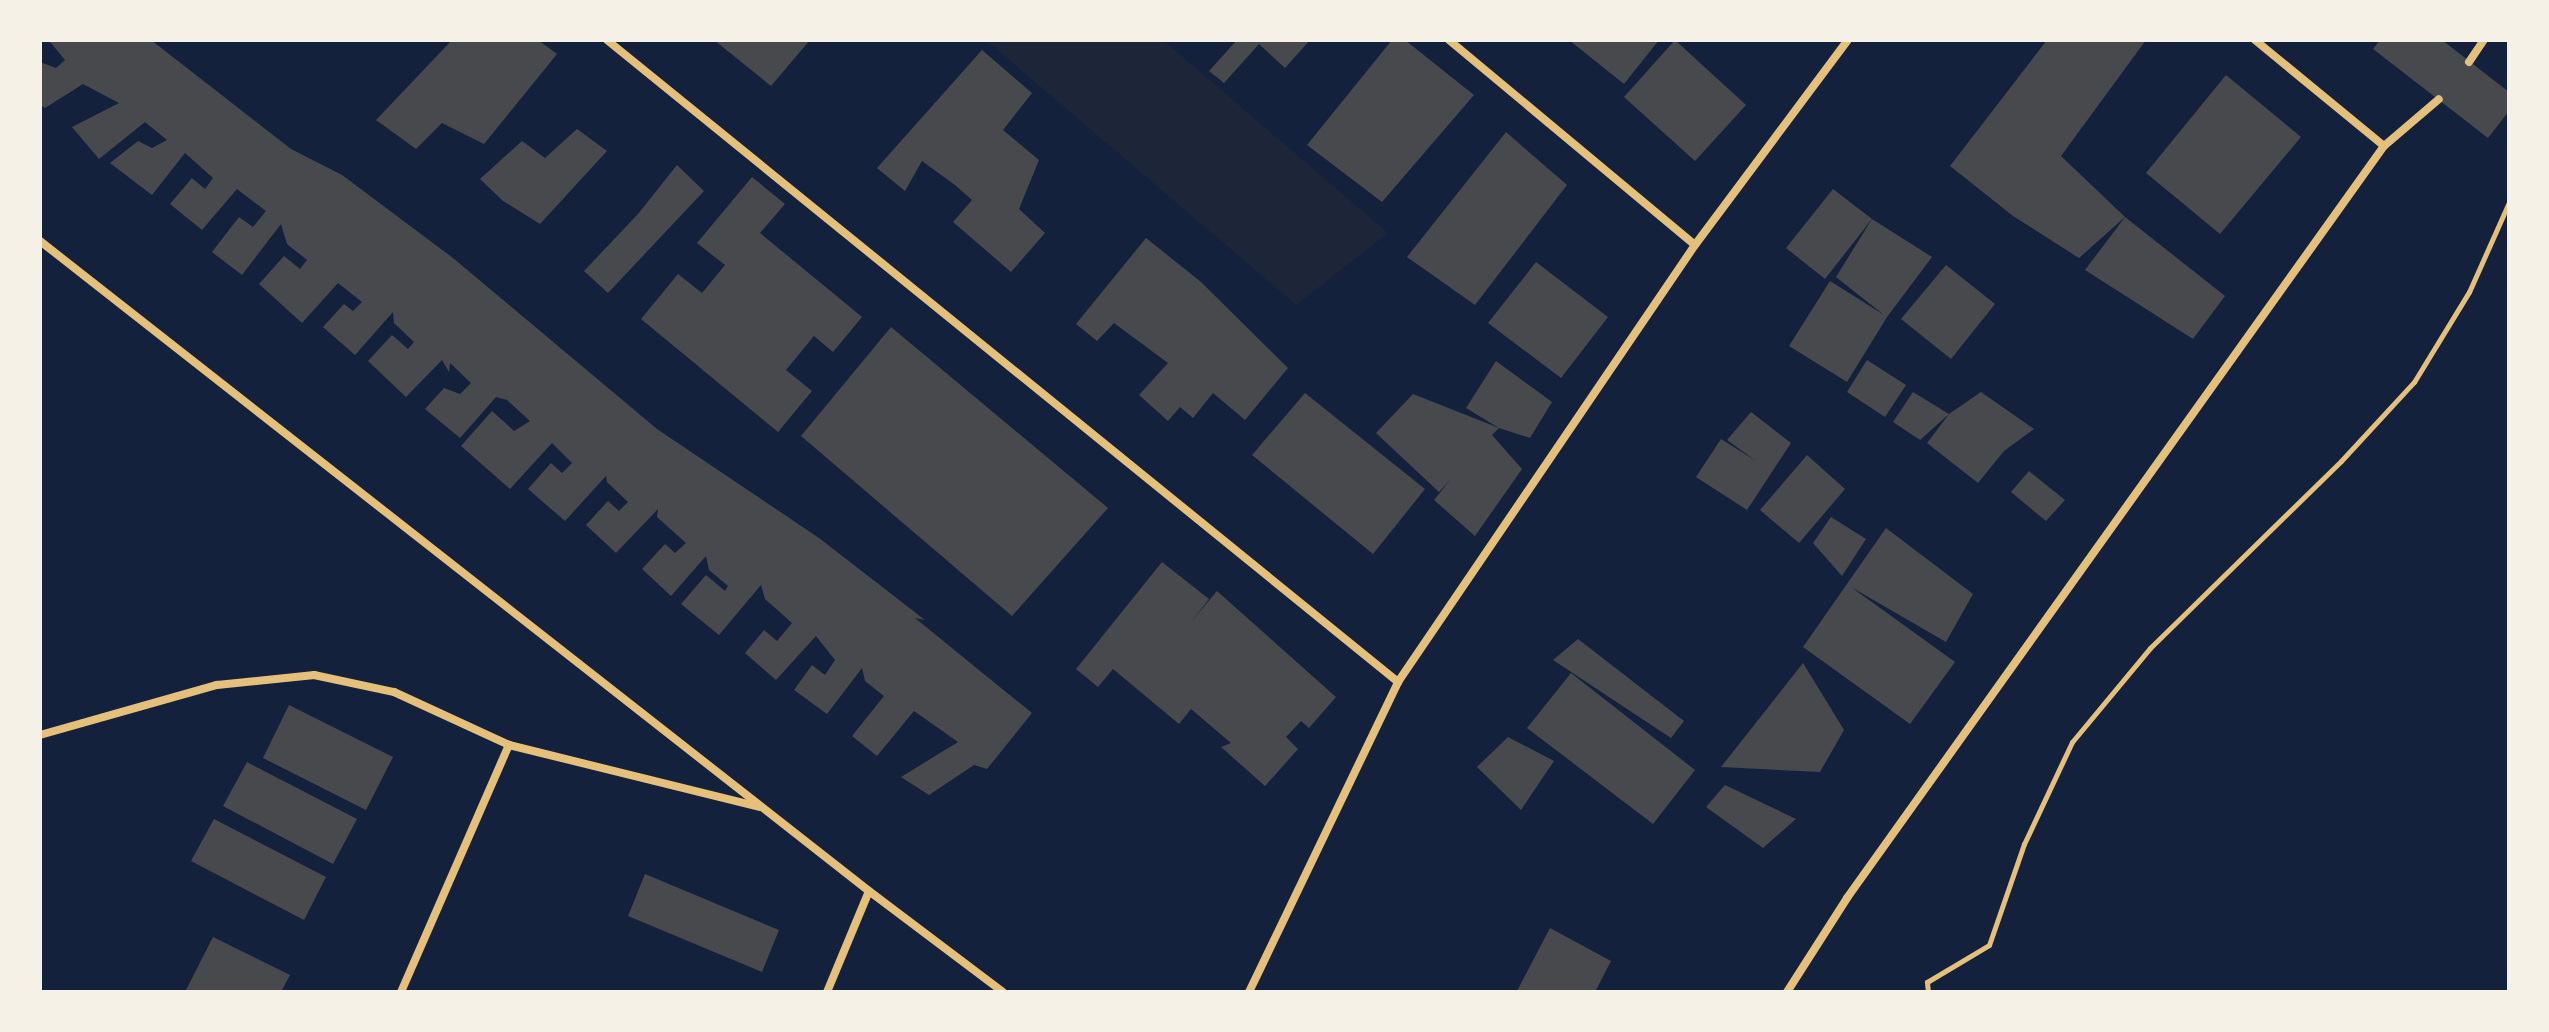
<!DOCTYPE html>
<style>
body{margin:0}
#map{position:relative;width:2549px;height:1032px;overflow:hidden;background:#14213d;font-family:Bitter,serif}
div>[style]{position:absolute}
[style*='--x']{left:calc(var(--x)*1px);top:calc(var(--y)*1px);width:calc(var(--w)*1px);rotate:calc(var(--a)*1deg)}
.green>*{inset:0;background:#1d2539}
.building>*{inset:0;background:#48494c}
.path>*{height:5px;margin:-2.5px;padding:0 2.5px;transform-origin:2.5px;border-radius:2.5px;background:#e5c07b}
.minor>*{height:8px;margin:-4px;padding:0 4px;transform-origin:4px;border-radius:4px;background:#e5c07b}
span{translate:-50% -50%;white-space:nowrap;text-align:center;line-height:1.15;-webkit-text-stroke:6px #f6f1e7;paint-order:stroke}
.frame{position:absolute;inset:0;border:42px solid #f6f1e7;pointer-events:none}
</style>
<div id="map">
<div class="green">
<i style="clip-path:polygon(986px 40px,1163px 40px,1388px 233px,1296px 305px)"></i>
</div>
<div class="building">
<i style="clip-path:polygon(43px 40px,151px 40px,291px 149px,342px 175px,453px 258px,657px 429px,819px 538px,925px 620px,915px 618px,1032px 713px,987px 769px,974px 765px,929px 795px,901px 777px,958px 742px,914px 711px,877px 756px,852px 736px,884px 696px,865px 681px,862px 668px,827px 714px,794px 690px,812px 665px,825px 675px,835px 660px,816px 636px,776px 680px,745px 653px,764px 630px,777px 641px,792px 623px,765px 599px,761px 585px,719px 635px,681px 604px,706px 575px,725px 591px,728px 586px,709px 570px,706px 556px,671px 596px,642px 569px,665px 544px,675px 553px,686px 543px,657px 517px,658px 509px,616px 553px,586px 525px,608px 501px,619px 511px,628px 502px,607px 482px,606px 476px,565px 521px,528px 489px,551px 463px,562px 473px,572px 463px,552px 443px,510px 489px,461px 446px,492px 411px,514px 431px,530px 421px,507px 400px,496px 397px,460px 438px,425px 409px,444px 388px,460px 394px,471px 383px,450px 363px,449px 372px,442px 360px,406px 397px,368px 361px,392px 335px,408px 349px,414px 342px,394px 323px,393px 312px,355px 355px,323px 327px,344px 304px,353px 311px,362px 302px,338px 283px,302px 323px,259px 284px,284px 256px,300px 269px,307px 260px,287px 244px,281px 224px,242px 275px,212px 252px,239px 217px,253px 227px,266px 211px,237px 189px,202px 230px,170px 204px,192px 178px,205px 189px,213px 178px,185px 153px,152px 195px,110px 163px,138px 141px,152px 148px,167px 140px,145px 122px,99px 159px,72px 127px,119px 103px,83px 84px,45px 108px,40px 105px,40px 62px,56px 68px,65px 60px,51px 43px)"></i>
<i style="clip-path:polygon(452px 40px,538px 40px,557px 54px,484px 144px,442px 123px,416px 149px,376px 120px)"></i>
<i style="clip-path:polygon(714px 40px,810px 40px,771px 86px)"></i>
<i style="clip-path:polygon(1237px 40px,1310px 40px,1285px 68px,1259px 44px,1224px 83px,1209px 71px)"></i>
<i style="clip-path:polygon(1392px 40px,1405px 40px,1474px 95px,1382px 202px,1307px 145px)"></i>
<i style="clip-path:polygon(1569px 40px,1659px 40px,1624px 84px)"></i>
<i style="clip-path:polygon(1675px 40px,1746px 105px,1695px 161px,1624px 97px)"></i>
<i style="clip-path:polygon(2047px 40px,2146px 40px,2061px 156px,2125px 217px,2079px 258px,2013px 216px,1950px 166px)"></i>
<i style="clip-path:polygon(2380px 40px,2442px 40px,2509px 92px,2509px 111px,2488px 138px,2373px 49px)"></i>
<i style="clip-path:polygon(982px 50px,1032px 93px,1003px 130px,1039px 160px,1019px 209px,1045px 233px,1011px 272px,953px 222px,972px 200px,955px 185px,922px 161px,905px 191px,877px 168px)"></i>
<i style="clip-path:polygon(2226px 75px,2301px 137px,2220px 234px,2146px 173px)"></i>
<i style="clip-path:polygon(577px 129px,607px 151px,540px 224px,503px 201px,480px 179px,522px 141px,545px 158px)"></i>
<i style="clip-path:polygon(1506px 132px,1567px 185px,1475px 305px,1407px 257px)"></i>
<i style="clip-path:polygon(677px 165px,704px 191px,608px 293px,584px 271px,638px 214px)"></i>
<i style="clip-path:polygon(752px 177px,785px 204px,760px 233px,862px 317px,833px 352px,814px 336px,786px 370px,812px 391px,778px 432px,641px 319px,678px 274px,702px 293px,725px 265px,697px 243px)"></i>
<i style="clip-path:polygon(1833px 189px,1872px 219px,1825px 279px,1786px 248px)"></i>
<i style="clip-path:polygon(2125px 217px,2225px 296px,2193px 339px,2085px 270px)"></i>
<i style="clip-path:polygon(1872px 219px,1932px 257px,1887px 317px,1847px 382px,1789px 346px,1830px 281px,1884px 315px,1836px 277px)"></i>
<i style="clip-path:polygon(1146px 238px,1201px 282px,1288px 368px,1245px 420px,1213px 393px,1193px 418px,1180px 407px,1168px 421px,1139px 395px,1168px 363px,1114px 323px,1097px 341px,1076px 324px)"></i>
<i style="clip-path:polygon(1536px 262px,1608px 317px,1561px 378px,1488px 323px)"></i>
<i style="clip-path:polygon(1946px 265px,1995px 304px,1951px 359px,1901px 319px)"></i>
<i style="clip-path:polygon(891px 327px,1108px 508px,1012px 616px,801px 436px)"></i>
<i style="clip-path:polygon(1867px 360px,1906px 385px,1885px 417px,1847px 392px)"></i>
<i style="clip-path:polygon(1496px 361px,1552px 402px,1530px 438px,1499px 428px,1492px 435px,1522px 469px,1475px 536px,1434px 500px,1451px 479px,1439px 492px,1376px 433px,1413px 394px,1499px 428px,1466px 408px)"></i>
<i style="clip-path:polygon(1913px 392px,1949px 414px,1981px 392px,2034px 429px,2004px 451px,1978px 483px,1927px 443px,1949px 414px,1920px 440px,1893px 422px)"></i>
<i style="clip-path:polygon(1305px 393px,1425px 489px,1373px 554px,1252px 455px)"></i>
<i style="clip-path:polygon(1751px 412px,1791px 443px,1747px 510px,1696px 477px,1721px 439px,1756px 461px,1727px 440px)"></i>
<i style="clip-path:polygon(1807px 455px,1845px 489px,1799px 543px,1760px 510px)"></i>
<i style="clip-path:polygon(2029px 471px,2065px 500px,2046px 521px,2011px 492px)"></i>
<i style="clip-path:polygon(1831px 517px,1866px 539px,1842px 576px,1813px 543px)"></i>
<i style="clip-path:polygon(1886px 528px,1973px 594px,1946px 642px,1851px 587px,1955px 662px,1910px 724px,1803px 647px)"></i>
<i style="clip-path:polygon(1162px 562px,1209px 599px,1191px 622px,1217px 591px,1336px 697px,1309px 728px,1301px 721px,1286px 737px,1298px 749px,1265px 786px,1221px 747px,1231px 743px,1191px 709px,1179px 724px,1113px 669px,1098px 687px,1076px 669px)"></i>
<i style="clip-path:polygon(1578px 639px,1684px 721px,1671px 738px,1553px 660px)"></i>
<i style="clip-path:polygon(1803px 663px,1844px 730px,1820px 772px,1721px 767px)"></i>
<i style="clip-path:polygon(1571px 673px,1695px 770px,1653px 824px,1527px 728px)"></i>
<i style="clip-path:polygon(289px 705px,393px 757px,366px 810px,263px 758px)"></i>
<i style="clip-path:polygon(1508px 737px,1554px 761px,1521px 810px,1477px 767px)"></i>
<i style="clip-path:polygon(247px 762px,357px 819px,333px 864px,223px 806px)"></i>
<i style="clip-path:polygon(1725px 785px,1796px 819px,1763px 848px,1706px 807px)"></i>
<i style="clip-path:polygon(214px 819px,326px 877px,304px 920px,191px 861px)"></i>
<i style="clip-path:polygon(645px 874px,779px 930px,762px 972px,628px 916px)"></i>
<i style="clip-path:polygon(1550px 928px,1611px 961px,1595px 992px,1517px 991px)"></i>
<i style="clip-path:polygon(213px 937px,290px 975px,281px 992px,185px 992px)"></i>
</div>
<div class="path">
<i style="--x:1928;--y:992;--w:10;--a:-96"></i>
<i style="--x:1927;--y:982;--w:72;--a:-30.8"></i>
<i style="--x:1989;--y:945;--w:107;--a:-70.9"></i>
<i style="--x:2024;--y:844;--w:113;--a:-64.8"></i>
<i style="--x:2072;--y:742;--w:122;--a:-50.3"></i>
<i style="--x:2150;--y:648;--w:267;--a:-44.4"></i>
<i style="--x:2341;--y:461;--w:108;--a:-47.3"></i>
<i style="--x:2414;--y:382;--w:105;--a:-58.6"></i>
<i style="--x:2469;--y:292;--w:98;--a:-66"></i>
</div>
<div class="minor">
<i style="--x:607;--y:40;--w:1019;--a:39.06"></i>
<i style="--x:1449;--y:40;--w:320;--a:39.8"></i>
<i style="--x:2255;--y:40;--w:167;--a:39.4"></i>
<i style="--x:2469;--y:62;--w:27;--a:-56"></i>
<i style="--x:40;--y:241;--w:1053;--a:38.1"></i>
<i style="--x:869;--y:891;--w:168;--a:37"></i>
<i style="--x:40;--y:735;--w:184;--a:-15.8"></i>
<i style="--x:217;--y:685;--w:98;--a:-5.9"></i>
<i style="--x:314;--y:675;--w:82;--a:12"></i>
<i style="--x:394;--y:692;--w:127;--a:24.7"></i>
<i style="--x:509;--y:745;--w:258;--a:13.9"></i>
<i style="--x:401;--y:992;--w:270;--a:-66.4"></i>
<i style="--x:827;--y:992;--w:109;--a:-67.4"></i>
<i style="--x:1249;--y:992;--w:344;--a:-64.3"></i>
<i style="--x:1398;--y:682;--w:528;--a:-55.8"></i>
<i style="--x:1695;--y:245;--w:256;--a:-53.3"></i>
<i style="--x:1787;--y:992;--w:112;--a:-57.4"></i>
<i style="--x:1847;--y:898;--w:924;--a:-54.47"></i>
<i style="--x:2384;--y:146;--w:72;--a:-40.5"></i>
</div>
<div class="frame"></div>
</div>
